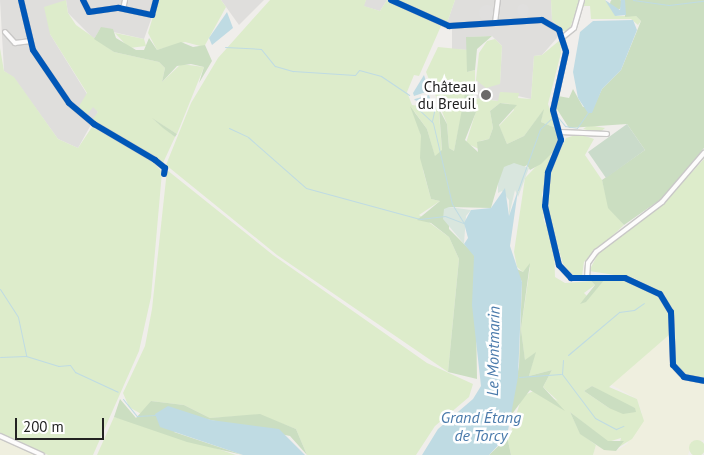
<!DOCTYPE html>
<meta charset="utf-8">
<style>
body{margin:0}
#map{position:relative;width:704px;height:455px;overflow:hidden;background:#f0eeeb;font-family:"PT Sans",sans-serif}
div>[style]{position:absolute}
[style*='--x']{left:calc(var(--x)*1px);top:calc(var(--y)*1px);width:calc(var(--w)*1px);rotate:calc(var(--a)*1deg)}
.residential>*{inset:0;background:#dfdedc}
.farmland>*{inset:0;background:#efefdf}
.grass>*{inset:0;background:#ddeccb}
.round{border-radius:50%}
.forest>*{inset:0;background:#cbdec1}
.wetland>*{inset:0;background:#d9e6de}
.cemetery>*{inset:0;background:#cadbca}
.parking>*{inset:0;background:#e0dfde}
.water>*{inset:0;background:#bfdbe3}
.stream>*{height:1px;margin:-0.5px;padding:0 0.5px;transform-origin:0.5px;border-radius:0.5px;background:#bfdbe3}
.roads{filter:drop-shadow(1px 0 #c9c8c7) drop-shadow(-1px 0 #c9c8c7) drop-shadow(0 1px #c9c8c7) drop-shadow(0 -1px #c9c8c7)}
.minor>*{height:4px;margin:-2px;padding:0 2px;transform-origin:2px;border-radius:2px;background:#fdfcfc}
.cycleway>*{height:6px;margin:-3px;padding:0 3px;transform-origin:3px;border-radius:3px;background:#0057b8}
.dots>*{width:14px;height:14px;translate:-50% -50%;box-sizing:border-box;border:2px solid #fff;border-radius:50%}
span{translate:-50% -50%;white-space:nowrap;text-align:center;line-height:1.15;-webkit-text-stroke:5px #fff;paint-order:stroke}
.poi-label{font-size:15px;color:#222}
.right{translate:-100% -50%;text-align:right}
.water-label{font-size:16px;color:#4a7aab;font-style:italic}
.scale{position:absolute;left:15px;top:418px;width:89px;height:22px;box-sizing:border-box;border:2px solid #222;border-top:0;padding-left:6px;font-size:15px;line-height:18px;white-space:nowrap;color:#222;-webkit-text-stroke:4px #fff;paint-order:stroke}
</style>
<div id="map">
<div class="residential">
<i style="clip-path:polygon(0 0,158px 0,144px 39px,100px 29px,94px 39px,68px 13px,66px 0,50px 34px,98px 112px,78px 148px,58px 139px,14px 78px,4px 71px)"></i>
<i style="clip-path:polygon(221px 0,264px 0,239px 25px)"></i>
<i style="clip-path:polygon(366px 0,387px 0,380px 11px,363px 6px)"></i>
<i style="clip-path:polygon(455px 0,551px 0,552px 20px,563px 31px,542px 55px,534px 56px,531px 99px,500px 92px,499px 101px,474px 98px,476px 80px,500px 84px,502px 46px,492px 36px,467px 37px,468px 50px,452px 49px,452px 29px,447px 23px)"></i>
</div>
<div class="farmland">
<i style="clip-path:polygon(669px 335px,669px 360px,676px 373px,704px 384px,704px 440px,692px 442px,688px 455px,593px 455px,596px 445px,616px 451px,627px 444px,642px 413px,637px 399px,610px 384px)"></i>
<i style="clip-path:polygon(0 438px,37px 455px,0 455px)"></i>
</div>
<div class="grass">
<i style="clip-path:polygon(66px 0,68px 13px,76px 25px,114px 52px,159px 62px,165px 68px,162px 82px,181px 64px,204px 67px,177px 134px,153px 119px,175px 137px,163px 163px,92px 120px,98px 112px,93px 107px,87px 115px,78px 108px,87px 93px,50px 34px,44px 7px)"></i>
<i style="clip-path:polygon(158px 0,221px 0,226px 7px,204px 47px,185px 42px,157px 50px,148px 33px)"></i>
<i style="clip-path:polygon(270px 0,366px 0,364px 6px,380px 11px,387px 0,441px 26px,419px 76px,414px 75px,407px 92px,412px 105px,438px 109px,439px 113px,442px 151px,435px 157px,427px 129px,414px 111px,421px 136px,423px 170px,431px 199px,440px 201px,419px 215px,449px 237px,459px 259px,448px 372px,277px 255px,166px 165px,191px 103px,218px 58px)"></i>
<i style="clip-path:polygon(395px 0,455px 0,447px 23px)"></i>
<i style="clip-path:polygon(551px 0,580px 0,569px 31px,563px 31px,552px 20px)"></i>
<i style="clip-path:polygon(584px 0,605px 0,617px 16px,636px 16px,641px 21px,638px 25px,631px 19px,591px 19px,590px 6px,582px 6px)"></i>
<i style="clip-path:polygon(115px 33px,144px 39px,146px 46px,129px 48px)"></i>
<i style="clip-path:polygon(495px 39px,502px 46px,500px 84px,486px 88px,476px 80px,479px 53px,487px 41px)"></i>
<i style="clip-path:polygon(560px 40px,561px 53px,548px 104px,556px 128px,541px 122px,543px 111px,524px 136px,507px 144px,499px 126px,514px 110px,510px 104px,500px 103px,490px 111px,493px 128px,489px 139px,480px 141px,481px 150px,466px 143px,478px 105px,472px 102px,474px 98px,498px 101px,500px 92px,519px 93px,518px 98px,531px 99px,534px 56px,542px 55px)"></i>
<i style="clip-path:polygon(438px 47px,468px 50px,467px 72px,475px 70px,475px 88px,467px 89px,454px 151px,449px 148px,447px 124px,426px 72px)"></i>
<i style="clip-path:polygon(0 48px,4px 71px,14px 77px,58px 139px,78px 148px,92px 127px,150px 159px,162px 172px,151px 297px,139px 351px,93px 455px,48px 455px,0 434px)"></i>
<i style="clip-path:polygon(589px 125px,605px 128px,599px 133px,583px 129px)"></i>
<i style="clip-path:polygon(579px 134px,594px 139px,585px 155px,602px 180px,609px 208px,624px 225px,584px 262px,582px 276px,574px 276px,563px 264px,548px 212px,551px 169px,566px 138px)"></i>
<i style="clip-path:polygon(evenodd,552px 150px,542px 194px,544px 221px,554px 242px,555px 277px,565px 283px,591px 281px,595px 285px,584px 293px,588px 297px,605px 279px,628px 281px,660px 298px,669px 316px,669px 335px,609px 387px,637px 399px,644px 421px,632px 439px,619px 447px,621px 438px,608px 442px,570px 412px,580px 433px,596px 445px,593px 455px,511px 455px,508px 441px,522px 396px,536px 390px,558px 401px,543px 387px,552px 370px,529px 376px,535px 353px,525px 361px,521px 329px,530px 267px,523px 272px,517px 267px,514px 252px,525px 178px,552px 150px,592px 386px,626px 406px,635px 408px,609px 408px,584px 391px,592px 386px)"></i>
<i style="clip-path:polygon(704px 159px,704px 379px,689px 376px,676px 366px,675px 323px,665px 295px,634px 278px,589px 271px,600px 250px,663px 204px)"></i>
<i style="clip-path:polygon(167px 170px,273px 255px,427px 363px,473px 384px,469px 397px,435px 426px,416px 455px,307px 455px,296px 429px,260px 415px,210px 418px,184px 405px,151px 401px,143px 415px,129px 407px,123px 393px,145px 346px,152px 309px)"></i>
<i style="clip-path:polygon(114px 417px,161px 430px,236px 455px,97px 455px)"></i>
<i class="round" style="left:689px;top:440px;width:16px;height:16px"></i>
</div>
<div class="forest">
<i class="round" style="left:610px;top:-2px;width:12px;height:12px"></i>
<i style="clip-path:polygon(625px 0,704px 0,704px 148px,664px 197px,624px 225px,608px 208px,602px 180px,645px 150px,627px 124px,569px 128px,555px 106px,558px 96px,569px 98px,573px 89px,583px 107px,595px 104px,602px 89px,621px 70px,641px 21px,636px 16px,625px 17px)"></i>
<i style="clip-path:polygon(101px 27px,113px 29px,116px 38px,136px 50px,144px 50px,149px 38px,157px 50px,181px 42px,193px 47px,205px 45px,212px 61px,199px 83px,204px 67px,191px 64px,177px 66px,162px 82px,165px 68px,159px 62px,114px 52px,94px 39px)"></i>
<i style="clip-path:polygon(492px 36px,477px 49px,475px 70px,467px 72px,466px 37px)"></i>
<i style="clip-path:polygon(466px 88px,475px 88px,472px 102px,478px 107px,465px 140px,478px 152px,477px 142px,489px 139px,493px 128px,490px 111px,500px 103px,517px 105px,499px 125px,507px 144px,524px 136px,544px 109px,541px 122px,556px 128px,558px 139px,554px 151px,541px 164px,530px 170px,527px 165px,498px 184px,491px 208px,449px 207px,449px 229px,475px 255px,477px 379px,448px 372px,459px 259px,449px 237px,431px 223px,417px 220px,440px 201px,431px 199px,420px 158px,421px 136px,410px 106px,427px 129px,435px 156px,442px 150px,439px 109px,447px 124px,449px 148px,454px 151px)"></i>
<i style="clip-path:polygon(152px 118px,177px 134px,175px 137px,163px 128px)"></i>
<i style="clip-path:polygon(530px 263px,521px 329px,525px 360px,536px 352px,529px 376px,552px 370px,543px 387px,565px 411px,530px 390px,509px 418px,519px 366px,522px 282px,515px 268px,523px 272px)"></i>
<i style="clip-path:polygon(605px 279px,586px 302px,580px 304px,595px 285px,591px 281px)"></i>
<i style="clip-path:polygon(592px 386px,635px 408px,636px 412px,623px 414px,609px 408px,584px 391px)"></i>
<i style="clip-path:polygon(120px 399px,136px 418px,151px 401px,184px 405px,210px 418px,260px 414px,296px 429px,307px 455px,290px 436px,196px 417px,174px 432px,243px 455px,187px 442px,114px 417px)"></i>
<i style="clip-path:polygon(570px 412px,608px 441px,624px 441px,616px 451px,604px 450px,580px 434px)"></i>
<i style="clip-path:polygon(507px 436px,511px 455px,489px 455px,506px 439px)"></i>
</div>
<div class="wetland">
<i style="clip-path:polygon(514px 163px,529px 168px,518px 197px,515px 190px,509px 216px,509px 200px,502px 191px,498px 193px,498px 184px,504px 167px)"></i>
<i style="clip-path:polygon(449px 207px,471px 210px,466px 216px,464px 244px,443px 219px,444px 209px)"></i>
</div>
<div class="cemetery">
<i style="clip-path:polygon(627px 124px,645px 150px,606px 178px,588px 152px)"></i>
</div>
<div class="parking">
<i class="round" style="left:517px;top:4px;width:12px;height:12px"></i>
<i class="round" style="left:479px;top:5px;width:16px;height:16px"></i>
</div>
<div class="water">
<i style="clip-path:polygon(605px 0,620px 10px,621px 0,625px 0,626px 15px,615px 16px)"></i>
<i style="clip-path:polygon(227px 12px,233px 28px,212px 45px,209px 38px)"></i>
<i style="clip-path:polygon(633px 20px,637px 30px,621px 70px,602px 89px,592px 113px,588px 113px,578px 98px,573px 72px,580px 32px,593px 21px)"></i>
<i style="clip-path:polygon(424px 75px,429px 91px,414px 96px,413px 93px)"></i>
<i style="clip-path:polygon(429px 95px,432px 105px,414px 100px,415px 99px)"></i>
<i style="clip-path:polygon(505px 188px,509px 216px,518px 190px,510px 246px,522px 282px,518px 377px,507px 436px,489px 455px,422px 455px,438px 429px,473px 399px,481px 386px,472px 305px,474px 256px,464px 244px,468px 238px,464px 223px,471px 210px,491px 208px)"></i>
<i style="clip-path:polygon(168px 406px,211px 420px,279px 429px,305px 455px,243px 455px,160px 427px,155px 414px)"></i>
</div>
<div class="stream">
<i style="--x:633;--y:0;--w:36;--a:8"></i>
<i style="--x:669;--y:5;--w:35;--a:-7"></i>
<i style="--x:225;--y:47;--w:36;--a:3"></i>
<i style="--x:261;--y:49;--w:22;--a:51"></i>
<i style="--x:275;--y:66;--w:19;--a:16"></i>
<i style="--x:293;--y:71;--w:62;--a:3.7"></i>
<i style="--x:355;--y:75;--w:6;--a:-51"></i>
<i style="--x:359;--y:70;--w:23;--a:15"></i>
<i style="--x:381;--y:76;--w:34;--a:34"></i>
<i style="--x:416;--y:107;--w:23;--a:43"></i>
<i style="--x:433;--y:123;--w:83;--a:76.8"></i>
<i style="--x:452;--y:204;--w:22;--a:58"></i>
<i style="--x:557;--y:116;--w:13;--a:51"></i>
<i style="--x:565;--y:126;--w:12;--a:9"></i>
<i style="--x:577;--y:128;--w:19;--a:-55"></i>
<i style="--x:432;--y:121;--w:14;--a:-78"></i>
<i style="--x:229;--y:128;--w:21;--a:25"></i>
<i style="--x:248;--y:137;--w:77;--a:41.3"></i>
<i style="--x:306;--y:188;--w:118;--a:15.2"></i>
<i style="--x:420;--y:219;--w:25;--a:-7"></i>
<i style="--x:445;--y:216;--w:22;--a:21"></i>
<i style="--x:518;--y:190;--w:65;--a:-70.2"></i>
<i style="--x:540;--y:129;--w:18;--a:-43"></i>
<i style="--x:0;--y:289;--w:33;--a:57"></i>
<i style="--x:18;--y:317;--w:40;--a:78"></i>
<i style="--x:26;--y:356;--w:34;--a:17"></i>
<i style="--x:58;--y:366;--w:12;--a:-5"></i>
<i style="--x:70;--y:365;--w:9;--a:54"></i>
<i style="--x:75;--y:372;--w:47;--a:24.9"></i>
<i style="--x:568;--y:355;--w:67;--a:-40.1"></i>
<i style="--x:619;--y:312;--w:15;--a:-8"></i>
<i style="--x:634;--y:310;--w:12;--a:-35"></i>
<i style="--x:0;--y:357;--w:26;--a:-2"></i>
<i style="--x:563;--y:360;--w:14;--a:94"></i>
<i style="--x:562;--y:374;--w:55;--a:53.1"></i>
<i style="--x:595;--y:418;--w:24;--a:28"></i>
<i style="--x:616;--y:429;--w:8;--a:-23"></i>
<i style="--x:519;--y:377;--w:42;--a:-4.1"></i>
<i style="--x:123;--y:399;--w:22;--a:51"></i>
<i style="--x:137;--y:416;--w:19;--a:-3"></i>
</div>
<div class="roads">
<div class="minor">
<i style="--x:21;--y:0;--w:51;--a:76.5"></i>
<i style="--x:33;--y:50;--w:64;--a:55.8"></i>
<i style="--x:69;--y:103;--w:33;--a:40"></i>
<i style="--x:94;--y:124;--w:71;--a:30.5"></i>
<i style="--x:155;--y:160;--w:13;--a:39"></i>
<i style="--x:165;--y:168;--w:6;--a:99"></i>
<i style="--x:83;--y:0;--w:13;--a:63"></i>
<i style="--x:89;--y:12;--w:30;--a:-8"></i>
<i style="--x:119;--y:8;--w:34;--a:12"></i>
<i style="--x:152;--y:15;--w:16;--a:-75"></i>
<i style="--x:391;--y:0;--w:64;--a:24.1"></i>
<i style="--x:449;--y:26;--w:93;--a:-3.7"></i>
<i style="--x:542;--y:20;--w:20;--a:30"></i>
<i style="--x:559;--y:30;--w:23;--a:72"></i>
<i style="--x:566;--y:52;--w:59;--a:102.6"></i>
<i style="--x:553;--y:110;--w:31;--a:75"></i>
<i style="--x:561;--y:140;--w:35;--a:112"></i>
<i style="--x:548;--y:173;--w:33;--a:95"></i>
<i style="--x:545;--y:206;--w:61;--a:76.7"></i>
<i style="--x:559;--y:265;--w:18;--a:47"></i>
<i style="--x:571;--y:278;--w:54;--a:0"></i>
<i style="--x:625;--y:278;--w:38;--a:25"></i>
<i style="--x:660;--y:294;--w:21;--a:59"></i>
<i style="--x:671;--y:312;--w:53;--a:87.8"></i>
<i style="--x:673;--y:365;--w:16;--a:47"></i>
<i style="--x:684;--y:377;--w:20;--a:11"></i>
<i style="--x:123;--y:9;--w:9;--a:-77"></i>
<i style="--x:495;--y:23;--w:23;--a:-83"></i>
<i style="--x:5;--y:32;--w:15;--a:48"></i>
<i style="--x:15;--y:43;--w:16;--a:-7"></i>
<i style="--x:563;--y:37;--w:14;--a:-39"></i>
<i style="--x:574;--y:28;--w:29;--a:-74"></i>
<i style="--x:560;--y:132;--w:47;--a:2.4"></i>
<i style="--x:587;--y:278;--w:15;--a:-86"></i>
<i style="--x:588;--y:263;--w:14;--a:-54"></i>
<i style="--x:596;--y:252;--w:83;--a:-37.1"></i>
<i style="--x:662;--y:202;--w:65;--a:-49.4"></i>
<i style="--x:0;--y:436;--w:46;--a:24.3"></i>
</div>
</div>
<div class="cycleway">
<i style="--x:21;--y:0;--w:51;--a:76.5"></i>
<i style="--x:33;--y:50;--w:64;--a:55.8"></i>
<i style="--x:69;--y:103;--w:33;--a:40"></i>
<i style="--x:94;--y:124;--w:71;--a:30.5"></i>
<i style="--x:155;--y:160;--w:13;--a:39"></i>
<i style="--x:165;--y:168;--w:6;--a:99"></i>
<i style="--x:83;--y:0;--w:13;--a:63"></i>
<i style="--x:89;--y:12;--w:30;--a:-8"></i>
<i style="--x:119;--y:8;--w:34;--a:12"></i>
<i style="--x:152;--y:15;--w:16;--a:-75"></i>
<i style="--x:391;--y:0;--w:64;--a:24.1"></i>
<i style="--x:449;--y:26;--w:93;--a:-3.7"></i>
<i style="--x:542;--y:20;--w:20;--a:30"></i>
<i style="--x:559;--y:30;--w:23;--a:72"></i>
<i style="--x:566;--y:52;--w:59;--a:102.6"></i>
<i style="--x:553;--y:110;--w:31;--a:75"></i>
<i style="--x:561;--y:140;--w:35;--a:112"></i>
<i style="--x:548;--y:173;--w:33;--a:95"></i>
<i style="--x:545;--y:206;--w:61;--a:76.7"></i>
<i style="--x:559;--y:265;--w:18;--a:47"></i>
<i style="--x:571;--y:278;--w:54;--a:0"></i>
<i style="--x:625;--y:278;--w:38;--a:25"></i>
<i style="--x:660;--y:294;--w:21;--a:59"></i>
<i style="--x:671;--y:312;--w:53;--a:87.8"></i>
<i style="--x:673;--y:365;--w:16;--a:47"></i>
<i style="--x:684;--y:377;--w:20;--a:11"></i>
</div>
<div class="dots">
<i style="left:486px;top:95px;background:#6a6968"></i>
</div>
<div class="poi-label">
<span class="right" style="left:476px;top:95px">Château<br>du Breuil</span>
</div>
<div class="water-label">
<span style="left:493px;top:351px;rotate:-89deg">Le Montmarin</span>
<span style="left:481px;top:426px">Grand Étang<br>de Torcy</span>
</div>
<div class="scale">200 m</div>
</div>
